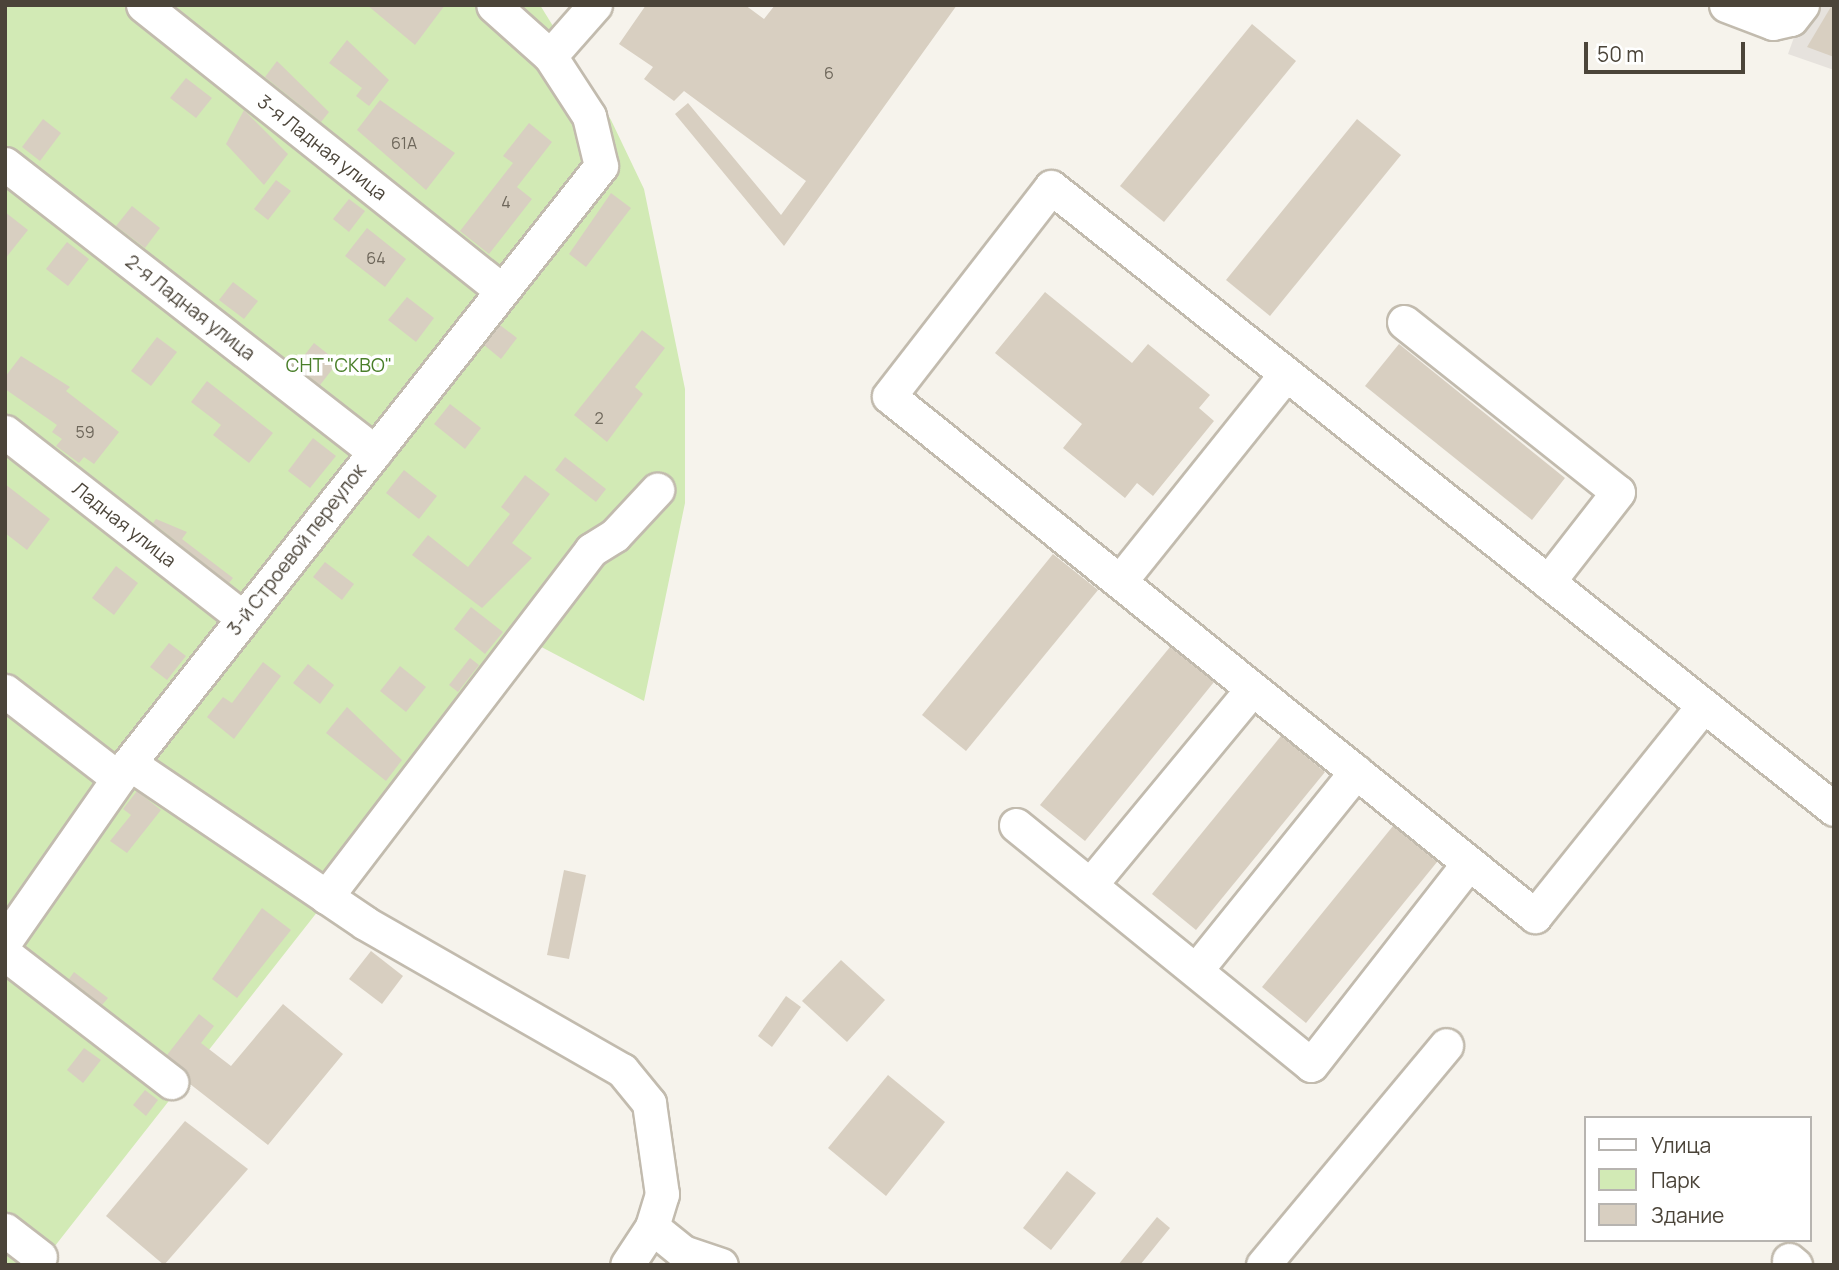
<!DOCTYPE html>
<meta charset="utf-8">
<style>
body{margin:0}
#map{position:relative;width:1839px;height:1270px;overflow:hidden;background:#f6f3ec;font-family:Manrope,sans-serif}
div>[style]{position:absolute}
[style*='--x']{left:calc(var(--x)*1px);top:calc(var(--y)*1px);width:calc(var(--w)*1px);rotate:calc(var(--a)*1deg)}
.industrial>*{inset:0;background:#e6e2dd}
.green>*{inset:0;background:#d2eab5}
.building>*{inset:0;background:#d8cfc1}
.roads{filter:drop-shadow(2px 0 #c2bbae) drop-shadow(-2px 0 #c2bbae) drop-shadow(0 2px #c2bbae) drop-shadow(0 -2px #c2bbae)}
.minor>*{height:33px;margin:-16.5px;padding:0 16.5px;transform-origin:16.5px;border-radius:16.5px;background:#fff}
span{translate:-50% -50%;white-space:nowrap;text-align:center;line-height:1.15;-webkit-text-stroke:7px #fff;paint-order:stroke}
.number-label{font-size:16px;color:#6e675b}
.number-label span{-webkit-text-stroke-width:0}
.street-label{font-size:19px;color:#4b4439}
.park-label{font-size:19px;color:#4a7f2a}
.frame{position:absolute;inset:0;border:7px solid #4b4439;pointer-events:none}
.legend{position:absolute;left:1584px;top:1116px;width:228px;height:126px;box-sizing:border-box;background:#fff;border:2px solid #b7b4b0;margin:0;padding:9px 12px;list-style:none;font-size:21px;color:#4b4439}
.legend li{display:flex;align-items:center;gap:14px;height:35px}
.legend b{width:35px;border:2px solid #b7b4b0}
.scale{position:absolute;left:1584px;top:42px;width:161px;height:32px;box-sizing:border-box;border:4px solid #4b4439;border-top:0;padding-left:9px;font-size:21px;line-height:24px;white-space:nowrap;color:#4b4439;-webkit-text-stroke:5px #fff;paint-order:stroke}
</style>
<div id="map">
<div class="industrial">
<i style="clip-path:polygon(1819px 5px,1834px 5px,1834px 70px,1788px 54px,1802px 15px)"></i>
</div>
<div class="green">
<i style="clip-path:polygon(5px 5px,540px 5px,611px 120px,644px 189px,685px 389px,685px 503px,644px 701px,530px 641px,40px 1265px,5px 1265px)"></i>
</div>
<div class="building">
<i style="clip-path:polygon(367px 5px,445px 5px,415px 45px)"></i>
<i style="clip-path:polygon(646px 5px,745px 5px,764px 19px,775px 5px,957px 5px,784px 246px,675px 114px,688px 103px,781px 215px,806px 181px,684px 91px,674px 101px,644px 79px,653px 67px,619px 44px)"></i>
<i style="clip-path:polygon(1832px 5px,1834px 5px,1834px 57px,1807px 47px)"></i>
<i style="clip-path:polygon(1252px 24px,1296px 61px,1164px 222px,1120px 186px)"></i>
<i style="clip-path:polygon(347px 40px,389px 80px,369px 106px,356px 96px,362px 88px,329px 63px)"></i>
<i style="clip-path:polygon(277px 61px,329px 112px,321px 122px,265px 77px)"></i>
<i style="clip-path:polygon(186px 78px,212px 98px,196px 118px,170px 98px)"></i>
<i style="clip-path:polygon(380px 100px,455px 153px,426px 190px,357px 130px)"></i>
<i style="clip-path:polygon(244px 110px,288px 154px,264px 185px,226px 144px)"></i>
<i style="clip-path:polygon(43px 119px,61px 133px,40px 161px,22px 147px)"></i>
<i style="clip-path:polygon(1357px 119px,1401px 155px,1270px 316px,1226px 280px)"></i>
<i style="clip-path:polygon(529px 123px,552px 142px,517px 187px,532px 199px,489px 254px,460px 231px,513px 163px,503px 156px)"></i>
<i style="clip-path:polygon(276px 180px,291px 191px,268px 220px,254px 209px)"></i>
<i style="clip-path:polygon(611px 193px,631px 208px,586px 267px,569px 254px)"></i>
<i style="clip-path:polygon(349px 199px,365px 211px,349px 232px,333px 219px)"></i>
<i style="clip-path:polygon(132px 206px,160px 228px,145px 248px,116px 226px)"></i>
<i style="clip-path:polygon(5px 212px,28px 230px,5px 259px)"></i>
<i style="clip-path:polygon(367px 228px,406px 259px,385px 287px,345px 256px)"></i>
<i style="clip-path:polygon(67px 242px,89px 259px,68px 286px,46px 269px)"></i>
<i style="clip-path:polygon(233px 282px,258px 301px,244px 319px,219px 300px)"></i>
<i style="clip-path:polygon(1045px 292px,1132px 363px,1148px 344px,1210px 395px,1199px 408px,1214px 421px,1153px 496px,1137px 483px,1125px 498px,1063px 448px,1082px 424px,995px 353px)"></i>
<i style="clip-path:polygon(407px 297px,434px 318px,416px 342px,388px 320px)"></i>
<i style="clip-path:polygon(500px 325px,517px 338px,501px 359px,484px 345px)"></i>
<i style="clip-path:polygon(642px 330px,665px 348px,635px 387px,643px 394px,607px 442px,574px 415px)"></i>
<i style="clip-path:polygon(157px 337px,177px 352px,151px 386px,131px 371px)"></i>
<i style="clip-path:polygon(314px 343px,338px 362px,320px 385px,296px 366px)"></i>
<i style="clip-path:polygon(1399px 344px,1565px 478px,1532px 520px,1365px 386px)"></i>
<i style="clip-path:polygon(21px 356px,70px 387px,66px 391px,119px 432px,94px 464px,84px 457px,79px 463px,56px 446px,62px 439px,52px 432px,57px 425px,5px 389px,5px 377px)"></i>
<i style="clip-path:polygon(207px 381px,273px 433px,249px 463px,213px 435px,221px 425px,191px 402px)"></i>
<i style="clip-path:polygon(450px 404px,481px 428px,465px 449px,434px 424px)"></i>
<i style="clip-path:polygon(313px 438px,336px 456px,310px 488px,288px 471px)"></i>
<i style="clip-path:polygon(565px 457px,606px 489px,596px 502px,555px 470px)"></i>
<i style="clip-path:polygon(404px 470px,437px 496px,419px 519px,386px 493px)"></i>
<i style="clip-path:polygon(525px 475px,550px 494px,512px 543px,532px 558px,482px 608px,412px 555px,428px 535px,468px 567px,510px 514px,501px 507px)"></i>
<i style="clip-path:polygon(5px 484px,50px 519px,27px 550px,5px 533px)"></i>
<i style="clip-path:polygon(156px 519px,187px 532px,182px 539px,233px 578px,229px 583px,153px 523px)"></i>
<i style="clip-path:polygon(1053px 554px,1098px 590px,966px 751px,922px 715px)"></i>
<i style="clip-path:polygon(325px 562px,354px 584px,342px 600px,313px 577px)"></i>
<i style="clip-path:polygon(116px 566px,138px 583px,114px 615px,92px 598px)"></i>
<i style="clip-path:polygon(471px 607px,503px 632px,485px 654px,454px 629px)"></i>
<i style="clip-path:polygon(169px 643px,186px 656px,167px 680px,150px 667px)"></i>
<i style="clip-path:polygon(1170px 647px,1214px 682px,1085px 841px,1040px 805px)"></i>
<i style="clip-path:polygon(470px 658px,479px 665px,458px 692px,449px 685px)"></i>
<i style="clip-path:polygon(263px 662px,281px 676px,234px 739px,207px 717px,223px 697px,232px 703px)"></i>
<i style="clip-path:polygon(308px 664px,334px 685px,320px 704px,293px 683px)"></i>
<i style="clip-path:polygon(400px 666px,426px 687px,406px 712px,380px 691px)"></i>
<i style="clip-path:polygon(347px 707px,402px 760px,386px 781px,326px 733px)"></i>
<i style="clip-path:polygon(1281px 736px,1325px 772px,1196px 930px,1152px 894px)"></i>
<i style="clip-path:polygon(137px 791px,161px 810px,127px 853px,110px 841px,131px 815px,123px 809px)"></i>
<i style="clip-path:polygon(1393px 826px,1437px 862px,1306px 1023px,1262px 987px)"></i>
<i style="clip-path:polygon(564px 870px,586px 875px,569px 959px,547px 955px)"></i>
<i style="clip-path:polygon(262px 908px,291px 930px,237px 998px,212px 979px)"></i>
<i style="clip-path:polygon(371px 951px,403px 976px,382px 1004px,349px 979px)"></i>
<i style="clip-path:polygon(841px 960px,885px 1000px,847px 1042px,802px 1001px)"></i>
<i style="clip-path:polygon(74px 972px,108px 998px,102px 1005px,69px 979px)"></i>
<i style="clip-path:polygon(786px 996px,801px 1007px,772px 1047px,758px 1036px)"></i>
<i style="clip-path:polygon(283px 1004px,343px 1054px,268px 1145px,190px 1084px,167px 1055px,199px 1014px,214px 1026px,201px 1043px,231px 1066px)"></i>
<i style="clip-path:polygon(84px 1048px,101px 1060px,83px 1083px,67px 1070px)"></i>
<i style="clip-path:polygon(888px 1075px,945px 1122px,886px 1196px,828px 1148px)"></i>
<i style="clip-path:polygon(145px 1090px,158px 1100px,146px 1116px,133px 1105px)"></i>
<i style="clip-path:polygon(185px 1121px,248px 1169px,164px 1265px,106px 1216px)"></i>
<i style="clip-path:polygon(1067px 1171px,1096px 1193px,1051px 1250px,1023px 1228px)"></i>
<i style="clip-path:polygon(1157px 1217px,1170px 1228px,1140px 1265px,1118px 1265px)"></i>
</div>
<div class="roads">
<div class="minor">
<i style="--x:143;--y:5;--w:459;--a:38.5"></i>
<i style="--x:1726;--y:5;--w:50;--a:21"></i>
<i style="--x:1773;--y:23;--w:18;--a:-13"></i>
<i style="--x:1791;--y:19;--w:18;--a:-52"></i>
<i style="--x:550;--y:56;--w:68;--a:-48.6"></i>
<i style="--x:5;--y:164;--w:469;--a:37.9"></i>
<i style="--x:1404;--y:322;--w:273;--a:38.5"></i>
<i style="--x:1618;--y:492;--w:114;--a:127.9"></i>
<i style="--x:5;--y:432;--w:302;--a:38"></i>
<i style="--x:1120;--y:581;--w:265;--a:-51.3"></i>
<i style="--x:5;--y:691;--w:143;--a:37.6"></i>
<i style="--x:1703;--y:706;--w:269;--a:128.7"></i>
<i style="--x:1535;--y:916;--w:829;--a:-141.17"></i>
<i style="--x:889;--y:396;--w:264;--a:-52.2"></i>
<i style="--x:1051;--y:187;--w:1000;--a:38.46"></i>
<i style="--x:129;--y:763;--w:285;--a:34.1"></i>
<i style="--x:365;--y:923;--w:296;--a:29.8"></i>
<i style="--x:622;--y:1070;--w:43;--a:50.7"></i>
<i style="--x:649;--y:1103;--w:92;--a:81.9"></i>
<i style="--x:662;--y:1194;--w:34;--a:107"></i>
<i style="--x:652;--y:1227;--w:45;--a:123.3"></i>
<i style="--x:1016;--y:825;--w:380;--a:39.1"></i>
<i style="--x:1311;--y:1065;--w:256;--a:-52"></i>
<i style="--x:1090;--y:885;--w:254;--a:-50.4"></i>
<i style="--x:326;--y:897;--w:437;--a:-52.6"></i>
<i style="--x:591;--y:550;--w:28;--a:-32"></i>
<i style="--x:615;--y:535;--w:62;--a:-47"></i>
<i style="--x:5;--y:941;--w:217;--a:-55.1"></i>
<i style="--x:129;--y:763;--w:761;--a:-51.67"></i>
<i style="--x:601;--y:166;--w:51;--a:-103.5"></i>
<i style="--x:589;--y:116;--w:72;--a:-123"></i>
<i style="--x:550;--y:56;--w:76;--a:-138.2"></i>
<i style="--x:5;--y:954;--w:210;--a:37.6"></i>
<i style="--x:1196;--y:970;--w:255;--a:-51.1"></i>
<i style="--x:652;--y:1227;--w:40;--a:39"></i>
<i style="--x:683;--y:1252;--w:40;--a:18.9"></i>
<i style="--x:5;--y:1230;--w:44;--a:37.6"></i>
<i style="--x:1789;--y:1260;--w:8;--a:40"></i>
<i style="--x:1263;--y:1265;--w:286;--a:-50.2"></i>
</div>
</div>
<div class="number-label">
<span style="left:829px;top:73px">6</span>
<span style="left:404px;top:143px">61А</span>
<span style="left:506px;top:202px">4</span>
<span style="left:376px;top:258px">64</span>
<span style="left:599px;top:418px">2</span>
<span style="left:85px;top:432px">59</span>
</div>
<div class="street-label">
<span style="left:322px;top:148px;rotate:38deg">3-я Ладная улица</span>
<span style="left:190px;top:308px;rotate:38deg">2-я Ладная улица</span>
<span style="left:124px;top:525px;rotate:38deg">Ладная улица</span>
<span style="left:297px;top:550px;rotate:-52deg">3-й Строевой переулок</span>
</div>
<div class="park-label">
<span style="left:339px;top:366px">СНТ "СКВО"</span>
</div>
<div class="frame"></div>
<ul class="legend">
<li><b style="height:9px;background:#fff"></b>Улица</li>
<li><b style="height:19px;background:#d2eab5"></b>Парк</li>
<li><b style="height:19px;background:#d8cfc1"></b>Здание</li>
</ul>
<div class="scale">50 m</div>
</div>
